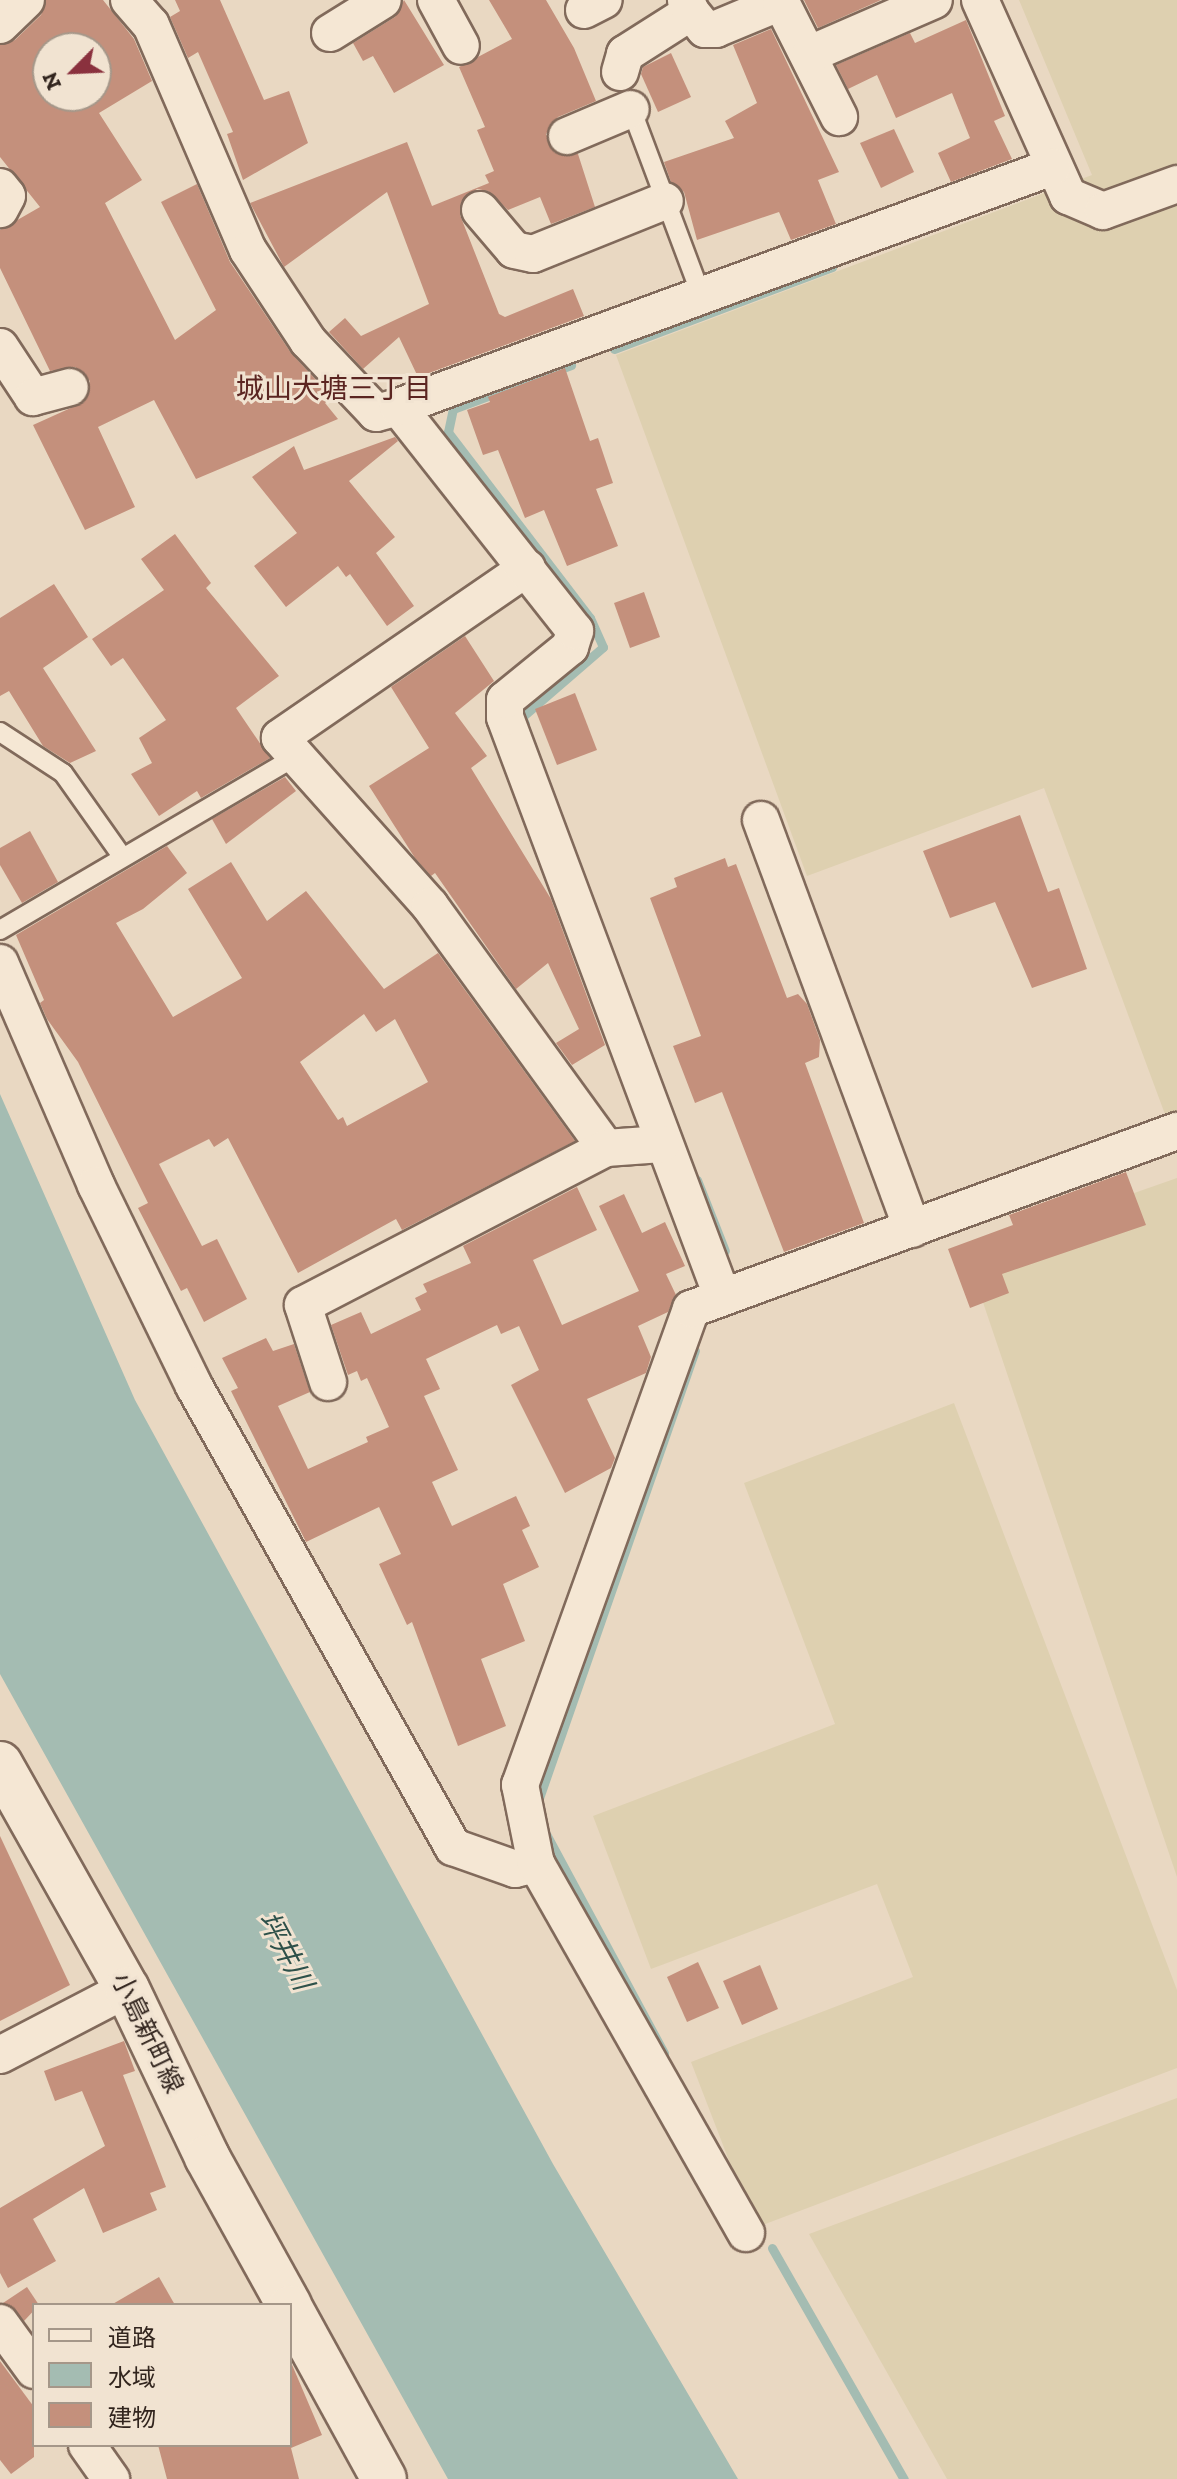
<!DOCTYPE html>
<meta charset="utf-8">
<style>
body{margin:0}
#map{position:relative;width:1177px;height:2479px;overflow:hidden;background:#e9d8c2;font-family:"Zilla Slab","Noto Sans JP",serif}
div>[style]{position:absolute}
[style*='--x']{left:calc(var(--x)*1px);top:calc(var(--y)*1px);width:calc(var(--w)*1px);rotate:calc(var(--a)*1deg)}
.farmland>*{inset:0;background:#ded0b0}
.water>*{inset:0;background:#a4bcb2}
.stream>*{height:9px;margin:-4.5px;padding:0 4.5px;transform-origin:4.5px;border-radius:4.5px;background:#a4bcb2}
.building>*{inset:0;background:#c4907c}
.roads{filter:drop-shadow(2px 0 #816a5b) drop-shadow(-2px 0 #816a5b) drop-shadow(0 2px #816a5b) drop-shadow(0 -2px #816a5b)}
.service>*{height:18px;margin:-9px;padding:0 9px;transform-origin:9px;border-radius:9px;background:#f5e7d4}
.minor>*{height:36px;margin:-18px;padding:0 18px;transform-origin:18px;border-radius:18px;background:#f5e7d4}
.secondary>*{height:44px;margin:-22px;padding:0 22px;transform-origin:22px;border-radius:22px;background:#f5e7d4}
span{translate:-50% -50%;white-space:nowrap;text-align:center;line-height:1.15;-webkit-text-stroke:6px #f1e3d1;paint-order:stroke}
.street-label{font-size:26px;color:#32251e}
.neighbourhood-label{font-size:28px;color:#5b2521}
.water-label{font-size:28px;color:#2e514a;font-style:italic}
.legend{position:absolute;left:32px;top:2303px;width:260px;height:144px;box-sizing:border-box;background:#f1e3d1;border:2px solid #a59789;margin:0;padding:10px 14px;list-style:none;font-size:24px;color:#32251e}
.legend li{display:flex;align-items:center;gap:16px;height:40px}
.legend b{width:40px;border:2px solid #a59789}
.north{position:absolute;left:32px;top:32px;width:80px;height:80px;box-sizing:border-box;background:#f1e3d1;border:2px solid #a59789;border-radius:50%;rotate:246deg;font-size:22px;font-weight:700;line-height:32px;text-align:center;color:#32251e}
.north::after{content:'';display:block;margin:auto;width:28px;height:36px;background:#8a313e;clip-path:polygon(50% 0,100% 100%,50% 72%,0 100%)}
</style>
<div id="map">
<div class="farmland">
<i style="clip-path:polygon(1019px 0,1177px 0,1177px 1113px,1166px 1117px,1044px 788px,807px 876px,616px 355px,1092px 175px)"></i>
<i style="clip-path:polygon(1177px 1178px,1177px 1877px,966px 1252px)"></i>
<i style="clip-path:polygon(954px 1403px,1177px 1990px,1177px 2068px,755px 2228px,691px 2062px,913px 1977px,877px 1884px,651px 1969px,593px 1816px,835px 1724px,744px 1483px)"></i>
<i style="clip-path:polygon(1177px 2098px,1177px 2479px,947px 2479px,809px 2234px)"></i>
</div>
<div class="water">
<i style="clip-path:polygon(0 1094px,135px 1400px,553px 2164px,738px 2479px,448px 2479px,0 1674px)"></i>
</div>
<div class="stream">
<i style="--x:614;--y:349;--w:233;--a:-20.6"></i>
<i style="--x:525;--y:724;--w:8;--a:-113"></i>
<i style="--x:522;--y:717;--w:107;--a:-40.8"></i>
<i style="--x:603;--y:647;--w:32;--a:-114"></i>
<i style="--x:590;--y:618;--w:234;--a:-127.4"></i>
<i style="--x:448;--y:432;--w:24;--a:-78"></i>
<i style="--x:453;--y:409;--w:126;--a:-20.4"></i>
<i style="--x:697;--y:1180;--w:76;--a:68.5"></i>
<i style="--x:538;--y:1801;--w:477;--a:-70.8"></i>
<i style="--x:546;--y:1834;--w:249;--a:61.7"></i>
<i style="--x:772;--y:2248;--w:266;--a:60.3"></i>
</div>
<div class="building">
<i style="clip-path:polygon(evenodd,46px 0,103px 0,134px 39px,152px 81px,99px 113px,142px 180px,105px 203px,175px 340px,216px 310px,161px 202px,197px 184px,230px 262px,291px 353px,332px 397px,325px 403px,338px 419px,196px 479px,154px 400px,98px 427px,135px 507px,85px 530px,33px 425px,84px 402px,90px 381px,75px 367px,50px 371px,0 268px,0 230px,40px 207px,0 157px,0 45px,15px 40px,41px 15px,46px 0,48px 48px,96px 48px,96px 96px,48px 96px,48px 48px)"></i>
<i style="clip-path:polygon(175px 0,220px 0,264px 100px,289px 91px,308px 143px,243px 180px,227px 134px,233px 132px,198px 52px,188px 58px,170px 17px,180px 11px)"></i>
<i style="clip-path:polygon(404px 0,444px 65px,394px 93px,373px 56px,363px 61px,353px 43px,395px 17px)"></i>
<i style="clip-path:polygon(489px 0,546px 0,574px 48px,596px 101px,558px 117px,546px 134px,555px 153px,578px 154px,595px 207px,551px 224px,540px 197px,508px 210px,488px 191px,477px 189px,461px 202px,460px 215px,499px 314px,505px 317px,573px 289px,584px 316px,418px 377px,399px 337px,363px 369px,329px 332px,345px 318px,361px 336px,429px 304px,387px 192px,284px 267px,250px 203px,407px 142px,432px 206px,489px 183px,485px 175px,494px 171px,477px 130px,485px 127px,459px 67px,512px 39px)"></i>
<i style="clip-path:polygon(804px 0,881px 0,818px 28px)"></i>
<i style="clip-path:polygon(966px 20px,1005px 116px,994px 121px,1012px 159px,951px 182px,938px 153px,970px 138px,952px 93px,896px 118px,877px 75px,848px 89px,836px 65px,910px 33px,915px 43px)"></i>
<i style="clip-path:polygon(771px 29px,839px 172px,818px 180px,836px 224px,791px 240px,779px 212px,697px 240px,684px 192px,671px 182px,664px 162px,734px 138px,725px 121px,757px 103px,733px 45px)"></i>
<i style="clip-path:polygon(671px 53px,691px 97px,658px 112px,641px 74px,643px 67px)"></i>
<i style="clip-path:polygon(894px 129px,914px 172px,881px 188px,860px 143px)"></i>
<i style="clip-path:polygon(565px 368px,590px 441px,598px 438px,613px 483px,596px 489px,618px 546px,567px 566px,544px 510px,525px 518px,498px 450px,483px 455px,467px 410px,490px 402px,488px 397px)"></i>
<i style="clip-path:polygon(395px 437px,398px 441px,349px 481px,395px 537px,376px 553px,414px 606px,387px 626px,350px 574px,346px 577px,338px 566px,286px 607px,254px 566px,297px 533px,252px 477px,294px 446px,304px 470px)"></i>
<i style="clip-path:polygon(175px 534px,211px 583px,206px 588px,279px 676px,236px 708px,270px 758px,201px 798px,197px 791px,159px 816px,131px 774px,152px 763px,139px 738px,166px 720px,123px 658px,111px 666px,92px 639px,164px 590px,141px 559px)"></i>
<i style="clip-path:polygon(54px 584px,88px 637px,43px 668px,96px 751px,70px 763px,43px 746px,9px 691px,0 696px,0 618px)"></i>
<i style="clip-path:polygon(644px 592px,660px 637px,630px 648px,614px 603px)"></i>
<i style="clip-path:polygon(465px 636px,494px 681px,455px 713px,487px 756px,471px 768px,551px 899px,605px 1045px,572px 1065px,556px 1043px,579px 1029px,548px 963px,516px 989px,435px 873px,431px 876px,415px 858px,369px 786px,429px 748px,391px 687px)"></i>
<i style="clip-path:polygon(575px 693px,597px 750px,557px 765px,535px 709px)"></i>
<i style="clip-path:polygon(285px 777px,296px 791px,226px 844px,212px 819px)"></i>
<i style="clip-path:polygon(1020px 815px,1048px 892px,1059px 888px,1087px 969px,1032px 988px,995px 902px,950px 918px,923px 851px)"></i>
<i style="clip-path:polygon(30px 831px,58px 882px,22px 903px,0 865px,0 848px)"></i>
<i style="clip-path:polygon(evenodd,167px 846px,187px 873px,143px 909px,116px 923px,173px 1017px,242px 978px,188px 889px,231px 862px,267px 921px,306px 891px,384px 989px,438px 953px,575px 1141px,402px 1230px,396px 1219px,298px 1273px,228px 1138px,214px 1147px,209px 1139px,159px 1164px,202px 1246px,217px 1239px,247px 1299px,204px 1322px,187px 1288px,181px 1291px,138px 1208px,148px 1203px,78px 1062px,47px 1019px,40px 1003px,44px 1000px,16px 935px,167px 846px,364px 1014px,376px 1032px,395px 1019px,428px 1082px,347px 1126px,343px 1117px,338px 1120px,300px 1062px,364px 1014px)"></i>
<i style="clip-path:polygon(725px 858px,728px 867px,736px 864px,787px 998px,798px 994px,807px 1004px,820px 1040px,819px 1057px,805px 1063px,864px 1223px,784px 1252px,722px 1092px,695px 1103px,673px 1046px,701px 1036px,650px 898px,677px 887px,674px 878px)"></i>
<i style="clip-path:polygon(1126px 1172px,1146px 1225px,1002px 1274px,1009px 1293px,970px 1308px,948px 1249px,1013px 1225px,1009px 1215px)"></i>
<i style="clip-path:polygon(577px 1187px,597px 1230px,533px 1260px,562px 1325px,639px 1291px,599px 1206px,624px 1194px,642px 1233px,665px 1222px,685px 1266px,666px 1274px,676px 1295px,668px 1312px,638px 1326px,651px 1357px,646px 1373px,587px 1399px,615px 1458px,611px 1468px,565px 1493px,511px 1385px,539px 1370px,519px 1326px,501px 1334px,497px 1325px,426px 1359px,440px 1389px,424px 1396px,458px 1470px,432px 1482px,452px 1526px,516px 1496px,530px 1526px,522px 1530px,539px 1567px,503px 1584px,525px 1641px,481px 1659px,506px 1726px,458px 1746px,412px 1622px,407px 1625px,379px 1564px,401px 1554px,379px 1507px,306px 1542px,231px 1391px,238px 1388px,222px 1358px,266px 1338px,273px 1351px,294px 1344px,310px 1392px,278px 1406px,308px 1469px,368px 1442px,366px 1437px,389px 1427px,367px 1378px,361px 1381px,357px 1371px,348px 1375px,331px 1325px,361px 1312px,371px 1334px,421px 1310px,415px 1298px,427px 1292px,423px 1284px,471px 1263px,463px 1246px)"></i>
<i style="clip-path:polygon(0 1836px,70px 1985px,0 2021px)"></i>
<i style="clip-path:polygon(698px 1962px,719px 2008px,687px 2022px,667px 1977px)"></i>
<i style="clip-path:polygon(760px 1965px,778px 2009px,742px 2025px,723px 1981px)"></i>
<i style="clip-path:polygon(124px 2041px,135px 2071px,123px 2075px,166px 2187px,150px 2193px,157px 2210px,103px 2233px,84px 2188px,33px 2219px,56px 2261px,8px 2288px,0 2273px,0 2208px,105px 2146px,82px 2091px,55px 2101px,44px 2071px)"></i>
<i style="clip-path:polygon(159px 2277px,175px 2305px,111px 2305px)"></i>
<i style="clip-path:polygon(27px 2287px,39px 2305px,24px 2321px,3px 2303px)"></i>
<i style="clip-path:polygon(290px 2360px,322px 2435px,291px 2448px,299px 2479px,167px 2479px,158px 2445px,290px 2445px)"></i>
<i style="clip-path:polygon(0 2361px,34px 2407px,34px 2457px,11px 2474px,0 2460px)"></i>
</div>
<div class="roads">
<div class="service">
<i style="--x:629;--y:103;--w:205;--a:69.4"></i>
<i style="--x:0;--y:732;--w:75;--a:33.1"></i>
<i style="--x:63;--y:773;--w:100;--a:54.7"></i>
<i style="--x:0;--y:930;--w:342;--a:-30.4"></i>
</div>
<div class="minor">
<i style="--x:129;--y:0;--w:33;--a:49"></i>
<i style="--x:151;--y:25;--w:245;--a:66.7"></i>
<i style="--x:248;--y:250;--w:109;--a:56.6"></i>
<i style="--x:308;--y:341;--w:99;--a:46.6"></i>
<i style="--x:376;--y:413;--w:23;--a:-15"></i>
<i style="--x:436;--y:0;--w:52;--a:61.5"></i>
<i style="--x:980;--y:0;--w:215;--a:65.8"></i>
<i style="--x:1068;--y:196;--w:38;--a:23"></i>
<i style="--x:1103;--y:211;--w:79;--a:-20"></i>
<i style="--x:584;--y:10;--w:22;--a:-27"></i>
<i style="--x:691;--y:12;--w:22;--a:51"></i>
<i style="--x:705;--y:29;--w:11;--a:0"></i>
<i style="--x:716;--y:29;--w:70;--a:-22.6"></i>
<i style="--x:781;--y:2;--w:129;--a:63.2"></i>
<i style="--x:0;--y:25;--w:36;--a:-44"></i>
<i style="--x:330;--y:33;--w:62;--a:-31.9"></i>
<i style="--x:810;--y:54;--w:135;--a:-23.5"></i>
<i style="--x:620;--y:72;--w:19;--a:-74"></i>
<i style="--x:625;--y:54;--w:78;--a:-32.5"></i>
<i style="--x:691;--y:12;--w:13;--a:-113"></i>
<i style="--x:567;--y:136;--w:69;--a:-22.9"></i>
<i style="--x:0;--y:187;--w:11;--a:52"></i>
<i style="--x:7;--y:196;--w:15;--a:118"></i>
<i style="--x:480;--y:210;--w:52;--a:49.6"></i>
<i style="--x:514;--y:250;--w:19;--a:12"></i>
<i style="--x:533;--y:254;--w:142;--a:-21.9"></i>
<i style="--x:0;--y:347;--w:60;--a:56.6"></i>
<i style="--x:33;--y:397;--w:38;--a:-15"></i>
<i style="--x:527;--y:568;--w:300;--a:145.5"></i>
<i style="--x:280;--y:738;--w:225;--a:48.2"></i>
<i style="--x:430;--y:906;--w:299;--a:54"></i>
<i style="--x:761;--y:820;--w:436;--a:69.7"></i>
<i style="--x:0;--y:963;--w:242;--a:66.6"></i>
<i style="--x:96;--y:1185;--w:224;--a:64"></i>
<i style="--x:194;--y:1386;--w:529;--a:60.67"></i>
<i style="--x:453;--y:1847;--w:66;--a:19.5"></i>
<i style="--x:515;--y:1869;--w:22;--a:-13"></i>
<i style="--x:722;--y:1296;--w:618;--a:-110.55"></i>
<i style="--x:505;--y:717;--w:17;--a:-90"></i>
<i style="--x:505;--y:700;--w:84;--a:-39.2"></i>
<i style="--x:570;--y:647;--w:17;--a:-73"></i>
<i style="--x:575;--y:631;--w:285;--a:-128.3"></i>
<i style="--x:398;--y:407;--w:697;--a:-20.15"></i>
<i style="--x:328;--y:1382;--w:81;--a:-108"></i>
<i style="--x:303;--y:1305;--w:341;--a:-27.4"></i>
<i style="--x:606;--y:1148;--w:56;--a:-4.1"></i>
<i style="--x:0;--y:2055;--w:143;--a:-27.5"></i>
<i style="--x:746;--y:2233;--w:425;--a:-119.6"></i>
<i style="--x:536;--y:1864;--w:81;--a:-101.4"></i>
<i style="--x:520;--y:1785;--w:506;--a:-70.24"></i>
<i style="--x:691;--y:1309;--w:518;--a:-20.12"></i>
<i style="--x:0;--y:2323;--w:58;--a:54.1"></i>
<i style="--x:87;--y:2445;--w:42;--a:54.8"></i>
</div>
<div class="secondary">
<i style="--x:0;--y:1764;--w:258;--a:60.6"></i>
<i style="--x:127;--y:1989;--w:186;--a:64.5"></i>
<i style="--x:207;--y:2157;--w:169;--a:61"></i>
<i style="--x:290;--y:2308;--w:195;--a:61.2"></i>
</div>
</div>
<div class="street-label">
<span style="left:147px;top:2033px;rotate:64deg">小島新町線</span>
</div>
<div class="neighbourhood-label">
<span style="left:334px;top:389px">城山大塘三丁目</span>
</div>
<div class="water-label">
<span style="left:285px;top:1951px;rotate:62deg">坪井川</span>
</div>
<ul class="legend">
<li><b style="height:10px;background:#f5e7d4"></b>道路</li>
<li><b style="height:22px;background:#a4bcb2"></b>水域</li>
<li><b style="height:22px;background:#c4907c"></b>建物</li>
</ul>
<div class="north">N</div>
</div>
